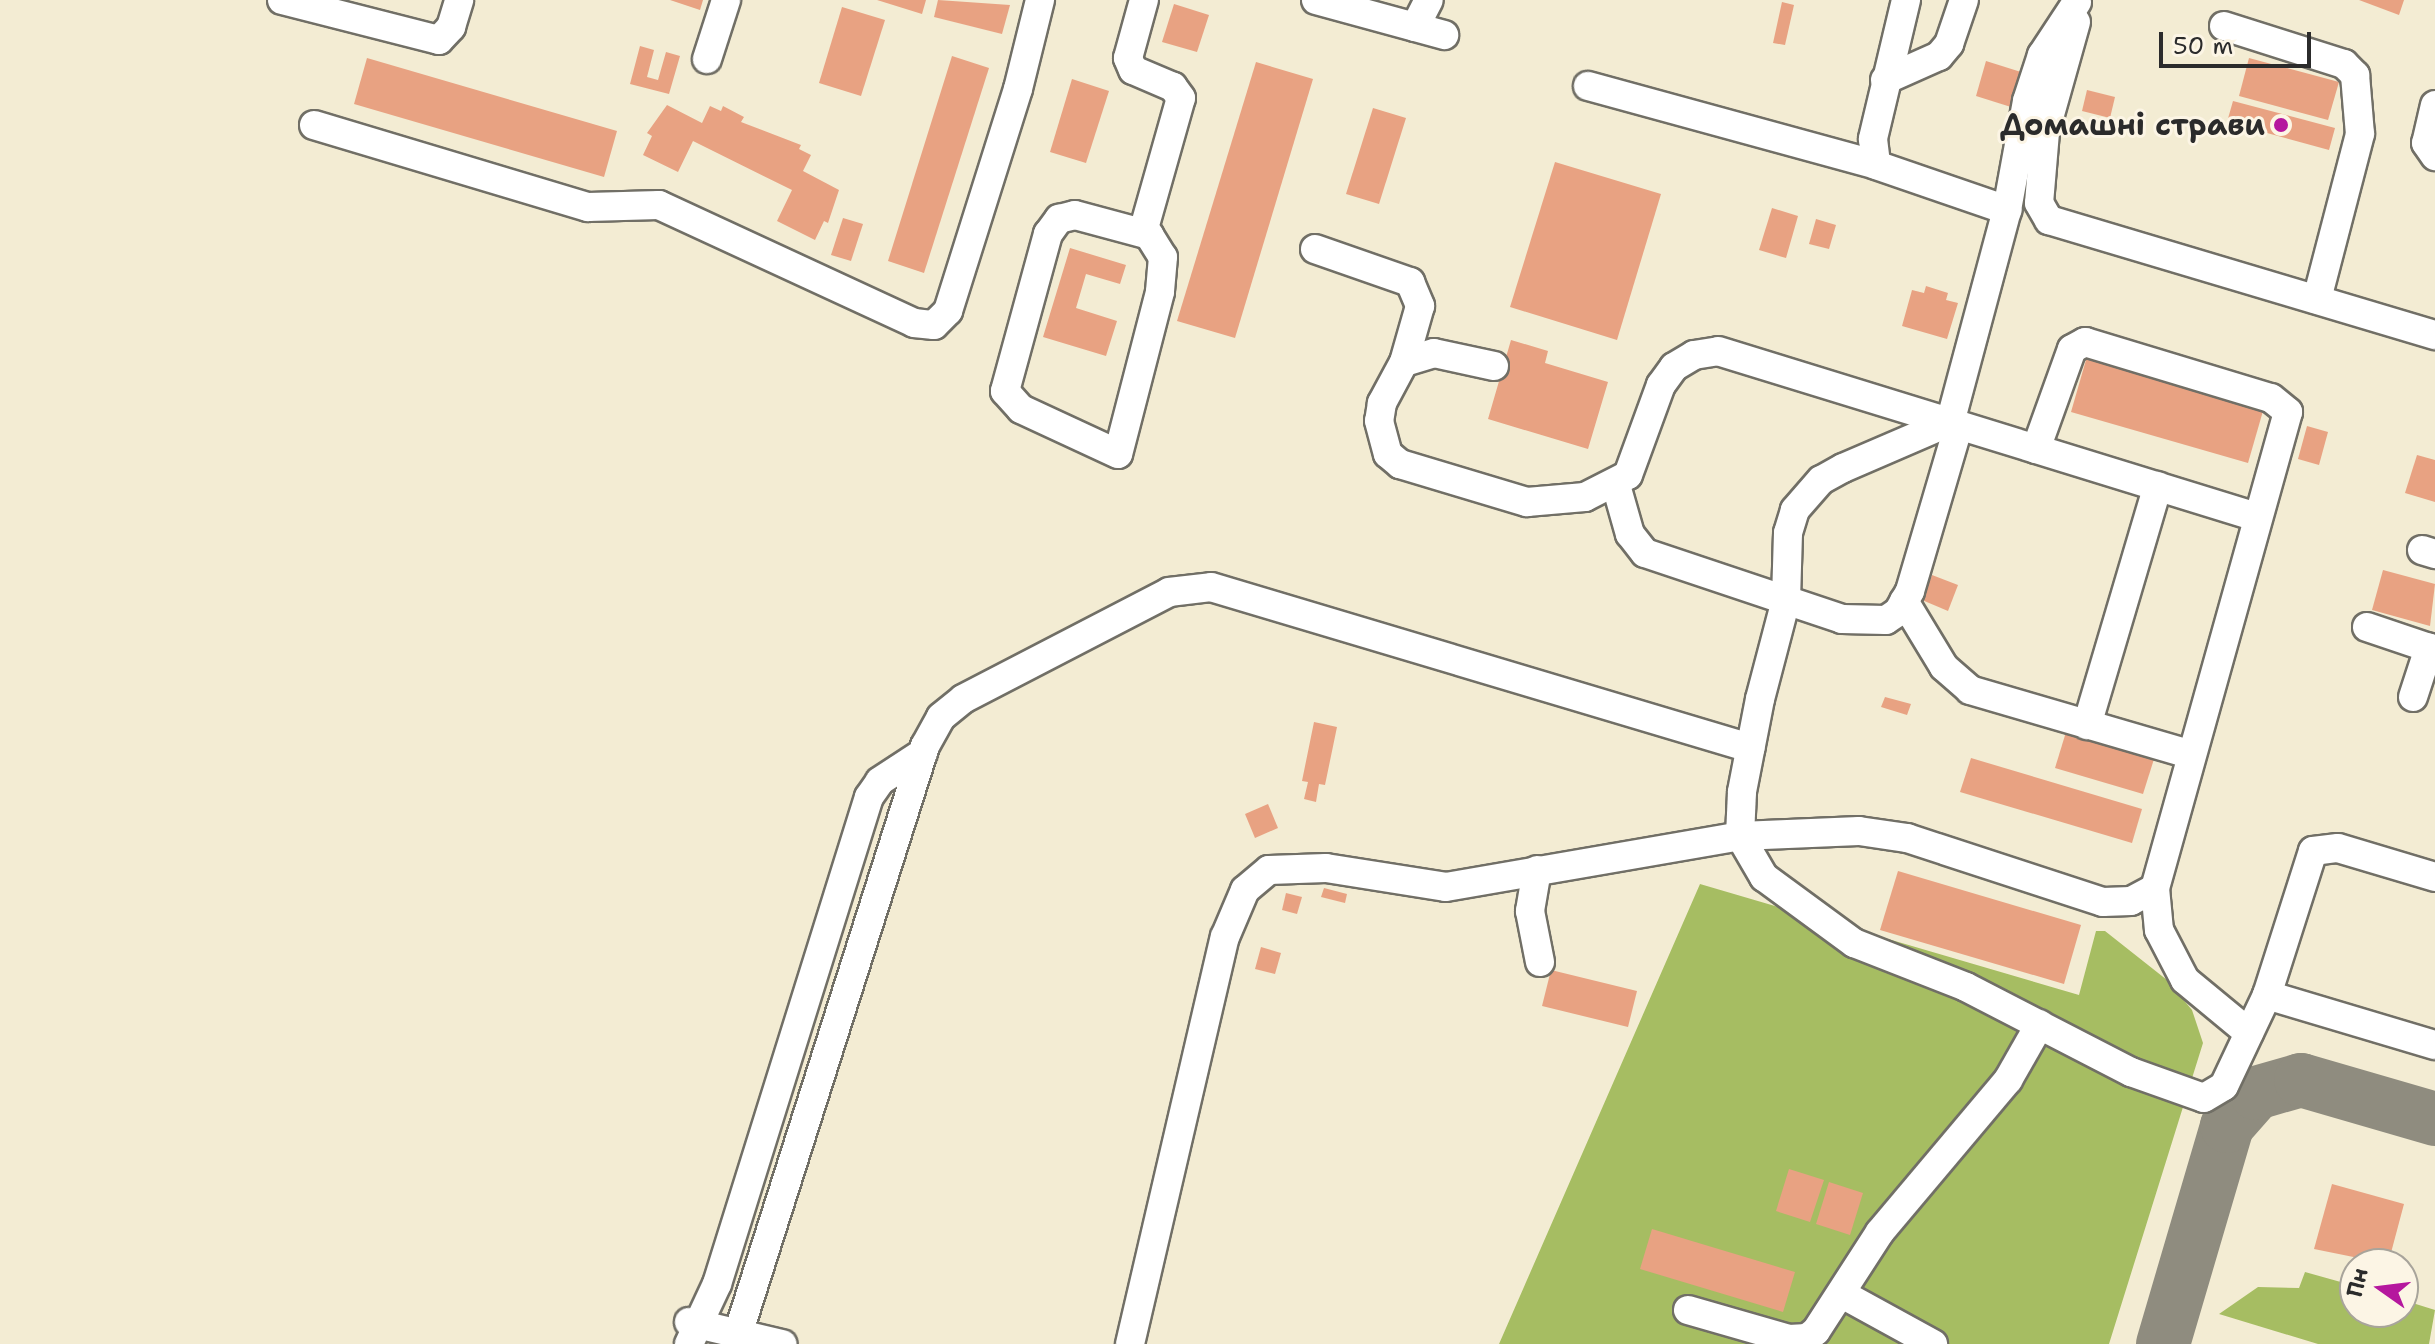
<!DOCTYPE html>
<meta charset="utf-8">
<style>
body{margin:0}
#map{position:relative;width:2435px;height:1344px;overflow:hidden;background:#f3ecd3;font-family:"Shantell Sans",sans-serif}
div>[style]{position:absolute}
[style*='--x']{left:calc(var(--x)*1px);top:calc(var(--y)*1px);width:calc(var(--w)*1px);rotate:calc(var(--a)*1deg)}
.green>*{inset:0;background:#a6bd62}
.taxiway>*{height:54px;margin:-27px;padding:0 27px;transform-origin:27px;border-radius:27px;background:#8f8c7f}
.building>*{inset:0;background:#e8a282}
.roads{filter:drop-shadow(2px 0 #716f66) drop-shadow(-2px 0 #716f66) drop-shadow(0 2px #716f66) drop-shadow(0 -2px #716f66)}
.minor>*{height:28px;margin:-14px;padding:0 14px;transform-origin:14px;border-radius:14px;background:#fff}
.dots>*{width:22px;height:22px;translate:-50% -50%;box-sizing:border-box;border:4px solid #fcf5e5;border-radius:50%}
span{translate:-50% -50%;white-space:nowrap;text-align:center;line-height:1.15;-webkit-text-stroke:6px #fcf5e5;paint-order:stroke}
.poi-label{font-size:30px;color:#2b2b2b;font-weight:700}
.right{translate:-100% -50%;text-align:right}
.north{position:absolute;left:2339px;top:1248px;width:80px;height:80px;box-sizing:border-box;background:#fcf5e5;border:2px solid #a8a49b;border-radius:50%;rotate:284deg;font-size:22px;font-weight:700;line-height:32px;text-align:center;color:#2b2b2b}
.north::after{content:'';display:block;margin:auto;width:28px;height:36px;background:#b5179e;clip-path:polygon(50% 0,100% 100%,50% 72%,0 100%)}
.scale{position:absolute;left:2159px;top:32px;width:152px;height:36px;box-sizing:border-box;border:4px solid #2b2b2b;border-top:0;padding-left:10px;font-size:24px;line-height:28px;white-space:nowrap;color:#2b2b2b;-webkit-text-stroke:6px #fcf5e5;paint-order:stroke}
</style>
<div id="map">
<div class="green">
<i style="clip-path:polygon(1700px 884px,2079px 995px,2096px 931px,2105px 931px,2167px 980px,2192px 1010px,2203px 1043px,2109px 1344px,1499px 1344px)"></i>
<i style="clip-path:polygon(2305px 1272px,2355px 1286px,2355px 1312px,2403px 1312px,2403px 1300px,2435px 1310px,2429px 1344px,2318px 1344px,2219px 1314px,2258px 1287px,2299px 1288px)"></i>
</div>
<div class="taxiway">
<i style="--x:2163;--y:1344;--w:227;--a:-73.6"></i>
<i style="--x:2227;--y:1126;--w:44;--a:-48.7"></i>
<i style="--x:2256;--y:1093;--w:47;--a:-16.1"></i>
<i style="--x:2301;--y:1080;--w:140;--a:16.2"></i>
</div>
<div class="building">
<i style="clip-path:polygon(670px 0,703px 0,700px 10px)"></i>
<i style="clip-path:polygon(877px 0,926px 0,922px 14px)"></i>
<i style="clip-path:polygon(938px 0,1010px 5px,1002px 34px,934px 17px)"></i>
<i style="clip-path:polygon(2359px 0,2404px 0,2399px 15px)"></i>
<i style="clip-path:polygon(1782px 2px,1794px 5px,1785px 45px,1773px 43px)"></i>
<i style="clip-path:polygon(1174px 4px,1209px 15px,1197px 52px,1162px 42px)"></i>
<i style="clip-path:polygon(842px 7px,885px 20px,861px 96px,819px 83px)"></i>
<i style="clip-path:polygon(640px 46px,654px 50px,647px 77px,658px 80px,666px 52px,680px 56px,669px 94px,630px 84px)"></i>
<i style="clip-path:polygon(952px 56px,989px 68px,924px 273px,888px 261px)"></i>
<i style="clip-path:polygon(367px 58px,617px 131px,604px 177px,354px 104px)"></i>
<i style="clip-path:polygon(2249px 58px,2339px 82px,2328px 120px,2239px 96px)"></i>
<i style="clip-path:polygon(1986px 61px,2021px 72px,2011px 107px,1976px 96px)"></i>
<i style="clip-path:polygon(1256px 62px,1313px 79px,1235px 338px,1177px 321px)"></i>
<i style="clip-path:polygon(1072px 79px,1109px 91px,1086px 163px,1050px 152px)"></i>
<i style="clip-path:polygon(2087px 90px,2115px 97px,2110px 118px,2082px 111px)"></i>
<i style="clip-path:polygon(2233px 101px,2335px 128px,2329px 150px,2227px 122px)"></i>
<i style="clip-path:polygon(667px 105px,702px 123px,710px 106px,721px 111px,723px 106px,744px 117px,741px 122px,801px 145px,799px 149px,811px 155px,803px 171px,839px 190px,828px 223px,824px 221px,815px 240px,777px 221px,792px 190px,693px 141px,678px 172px,643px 155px,652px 136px,647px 133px)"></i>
<i style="clip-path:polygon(1373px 108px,1406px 118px,1379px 204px,1346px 194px)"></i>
<i style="clip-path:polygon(1555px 162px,1661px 194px,1617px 340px,1510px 307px)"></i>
<i style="clip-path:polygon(1772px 208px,1798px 216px,1786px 258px,1759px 250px)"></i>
<i style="clip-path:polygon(843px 218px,863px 224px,851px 261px,831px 255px)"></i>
<i style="clip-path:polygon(1816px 219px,1836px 225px,1829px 249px,1809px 244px)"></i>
<i style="clip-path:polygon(1070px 248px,1126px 265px,1120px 284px,1086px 274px,1076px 308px,1117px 321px,1106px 356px,1043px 337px)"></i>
<i style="clip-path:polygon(1926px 286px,1948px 293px,1946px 300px,1958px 303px,1947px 339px,1902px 326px,1912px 290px,1924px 293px)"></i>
<i style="clip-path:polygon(1511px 340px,1548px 351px,1545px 363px,1608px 382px,1588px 449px,1488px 419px)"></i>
<i style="clip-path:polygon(2088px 353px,2265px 404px,2248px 463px,2071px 412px)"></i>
<i style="clip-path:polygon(2307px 426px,2328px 432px,2319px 465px,2298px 459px)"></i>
<i style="clip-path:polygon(2417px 455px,2435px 460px,2435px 502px,2405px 493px)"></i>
<i style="clip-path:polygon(2383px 570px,2435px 584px,2430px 626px,2372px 610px)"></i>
<i style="clip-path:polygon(1932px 575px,1958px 585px,1948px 611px,1922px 600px)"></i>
<i style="clip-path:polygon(1885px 697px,1911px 704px,1907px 715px,1881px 707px)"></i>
<i style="clip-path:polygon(1314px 722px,1337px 727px,1325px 785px,1319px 784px,1316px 802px,1304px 799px,1308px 782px,1302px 781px)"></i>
<i style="clip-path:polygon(2066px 732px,2154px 759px,2143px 794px,2055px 768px)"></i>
<i style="clip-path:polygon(1971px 758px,2142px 809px,2132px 843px,1960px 792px)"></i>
<i style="clip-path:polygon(1268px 804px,1278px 828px,1255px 838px,1245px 814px)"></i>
<i style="clip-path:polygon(1898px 871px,2081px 925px,2064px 984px,1880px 930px)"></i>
<i style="clip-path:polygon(1324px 888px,1347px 894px,1345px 903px,1321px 897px)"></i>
<i style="clip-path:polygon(1286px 893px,1302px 897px,1297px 914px,1282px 910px)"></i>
<i style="clip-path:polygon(1261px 947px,1281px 953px,1275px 974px,1255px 969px)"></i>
<i style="clip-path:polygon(1551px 970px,1637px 991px,1628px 1027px,1542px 1006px)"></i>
<i style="clip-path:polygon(1789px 1169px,1824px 1180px,1810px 1222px,1776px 1211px)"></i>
<i style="clip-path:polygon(1829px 1182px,1863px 1193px,1850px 1235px,1816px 1224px)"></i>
<i style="clip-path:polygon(2332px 1184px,2404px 1204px,2388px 1264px,2314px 1249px)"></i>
<i style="clip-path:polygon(1652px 1229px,1795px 1272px,1783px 1312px,1640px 1269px)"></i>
</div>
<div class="roads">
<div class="minor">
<i style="--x:282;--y:0;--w:162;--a:14.3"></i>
<i style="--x:439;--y:40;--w:18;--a:-47"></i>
<i style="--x:451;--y:27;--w:28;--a:-73"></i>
<i style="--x:1316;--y:0;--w:133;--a:15.3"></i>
<i style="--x:1906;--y:0;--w:143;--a:103.4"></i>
<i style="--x:1873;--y:139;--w:26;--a:83"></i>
<i style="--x:1876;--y:165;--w:139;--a:19"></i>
<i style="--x:2077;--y:2;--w:64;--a:123.4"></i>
<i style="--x:2042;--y:55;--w:48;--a:108.1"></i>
<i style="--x:2027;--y:101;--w:111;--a:100.4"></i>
<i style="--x:2007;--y:210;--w:220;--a:105"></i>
<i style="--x:1950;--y:422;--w:116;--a:156.7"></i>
<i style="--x:1843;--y:468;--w:25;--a:151"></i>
<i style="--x:1821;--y:480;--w:40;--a:131"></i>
<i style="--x:1795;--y:510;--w:24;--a:107"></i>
<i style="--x:1788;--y:533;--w:67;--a:91.7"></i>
<i style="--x:1786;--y:600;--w:102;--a:104.7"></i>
<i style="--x:1760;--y:699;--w:95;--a:101"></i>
<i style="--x:1742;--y:792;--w:44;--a:92.6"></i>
<i style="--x:1740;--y:836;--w:48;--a:59.7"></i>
<i style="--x:1764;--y:877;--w:112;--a:36.3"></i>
<i style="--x:1854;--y:943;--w:120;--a:21.4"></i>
<i style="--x:1966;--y:987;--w:186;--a:27.3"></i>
<i style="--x:2131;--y:1072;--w:77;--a:19.6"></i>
<i style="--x:2204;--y:1098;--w:23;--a:-31"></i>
<i style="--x:2224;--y:1086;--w:101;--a:-64.7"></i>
<i style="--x:2267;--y:995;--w:151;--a:-72.3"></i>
<i style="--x:2313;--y:851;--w:25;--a:-7"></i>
<i style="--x:2338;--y:848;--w:101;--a:16.6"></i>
<i style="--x:2076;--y:22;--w:114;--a:105.7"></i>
<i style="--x:2045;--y:132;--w:71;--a:94.8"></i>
<i style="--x:2039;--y:203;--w:20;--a:60"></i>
<i style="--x:2049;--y:220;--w:403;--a:16.6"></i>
<i style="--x:2224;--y:26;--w:126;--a:17.6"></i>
<i style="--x:2344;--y:64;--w:16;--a:45"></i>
<i style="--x:2355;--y:75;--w:59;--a:85.2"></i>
<i style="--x:2360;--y:134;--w:171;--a:104.6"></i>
<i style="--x:1415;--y:27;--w:30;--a:-63"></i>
<i style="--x:707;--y:59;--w:62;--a:-72.1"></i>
<i style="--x:1885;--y:80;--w:59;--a:-24"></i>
<i style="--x:1939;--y:56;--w:16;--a:-50"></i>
<i style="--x:1949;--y:44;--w:46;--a:-71.2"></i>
<i style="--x:1588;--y:86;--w:299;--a:15.3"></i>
<i style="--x:2435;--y:105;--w:39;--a:103"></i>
<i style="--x:2426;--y:143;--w:16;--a:55"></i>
<i style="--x:314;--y:125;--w:286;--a:16.7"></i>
<i style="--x:588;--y:207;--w:71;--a:-1.6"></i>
<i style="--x:659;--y:205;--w:281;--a:24.8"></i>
<i style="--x:914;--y:323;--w:20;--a:6"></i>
<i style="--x:934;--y:325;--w:20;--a:-45"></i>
<i style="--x:948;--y:311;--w:233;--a:-72.5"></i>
<i style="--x:1018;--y:89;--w:92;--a:-76.1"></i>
<i style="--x:1075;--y:215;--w:77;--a:15.1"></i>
<i style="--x:1149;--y:235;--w:26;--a:58"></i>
<i style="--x:1163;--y:257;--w:35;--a:95"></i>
<i style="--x:1160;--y:292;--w:167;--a:104.5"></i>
<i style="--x:1118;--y:454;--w:107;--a:-155.1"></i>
<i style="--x:1021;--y:409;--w:24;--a:-132"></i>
<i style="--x:1005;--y:391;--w:163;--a:-74.7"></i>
<i style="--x:1048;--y:234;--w:19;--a:-54"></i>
<i style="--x:1059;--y:219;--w:16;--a:-14"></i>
<i style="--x:1143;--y:232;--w:139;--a:-74.2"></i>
<i style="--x:1181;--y:98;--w:14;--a:-126"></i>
<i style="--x:1173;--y:87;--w:43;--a:-157"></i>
<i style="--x:1133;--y:70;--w:13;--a:-113"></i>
<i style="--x:1128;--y:58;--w:60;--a:-74.6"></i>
<i style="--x:1315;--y:249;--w:101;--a:19.2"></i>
<i style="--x:1410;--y:282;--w:26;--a:67"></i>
<i style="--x:1420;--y:306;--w:58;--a:105.9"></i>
<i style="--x:1494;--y:366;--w:61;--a:-167.8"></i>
<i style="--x:1434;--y:353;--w:31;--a:163"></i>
<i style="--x:1404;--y:362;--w:47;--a:118.2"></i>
<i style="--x:1382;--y:403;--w:18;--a:99"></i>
<i style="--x:1379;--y:421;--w:34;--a:75"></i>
<i style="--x:1388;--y:454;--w:16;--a:40"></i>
<i style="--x:1400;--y:464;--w:133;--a:16.7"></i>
<i style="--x:1527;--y:502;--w:58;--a:-4.9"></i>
<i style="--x:1585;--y:497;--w:48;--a:-27.1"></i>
<i style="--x:1628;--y:475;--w:96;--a:-69.9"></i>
<i style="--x:1661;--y:385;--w:22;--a:-54"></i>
<i style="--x:1674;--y:367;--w:23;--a:-31"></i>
<i style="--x:1694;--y:355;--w:24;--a:-9"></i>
<i style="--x:1718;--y:351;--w:564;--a:17.12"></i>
<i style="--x:2036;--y:449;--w:106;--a:-70.2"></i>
<i style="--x:2072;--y:349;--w:15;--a:-28"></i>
<i style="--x:2085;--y:342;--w:194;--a:16.8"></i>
<i style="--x:2271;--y:398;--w:22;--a:39"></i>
<i style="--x:2288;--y:412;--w:494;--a:105.6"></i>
<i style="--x:2155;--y:888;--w:42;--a:84.6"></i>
<i style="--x:2159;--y:930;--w:56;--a:62.5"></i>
<i style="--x:2185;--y:980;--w:83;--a:39.6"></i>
<i style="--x:1616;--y:485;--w:51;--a:74.1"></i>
<i style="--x:1630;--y:534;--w:24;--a:52"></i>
<i style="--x:1645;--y:553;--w:208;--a:18.5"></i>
<i style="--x:1842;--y:619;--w:44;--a:1.3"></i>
<i style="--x:1886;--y:620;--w:14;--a:-34"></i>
<i style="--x:1898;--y:612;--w:24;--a:-60"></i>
<i style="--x:1910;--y:591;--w:173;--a:-73.6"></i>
<i style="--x:2422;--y:550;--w:14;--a:17"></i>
<i style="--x:1904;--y:601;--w:77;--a:58.8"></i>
<i style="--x:1944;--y:667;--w:35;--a:41"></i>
<i style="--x:1970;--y:690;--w:228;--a:16.3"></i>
<i style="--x:2367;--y:627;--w:72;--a:18.7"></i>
<i style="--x:2413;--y:697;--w:52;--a:-71.9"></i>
<i style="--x:2087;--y:725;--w:249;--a:-73.5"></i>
<i style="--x:1537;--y:870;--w:42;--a:99.7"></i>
<i style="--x:1530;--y:911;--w:52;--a:78.9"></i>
<i style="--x:2267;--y:995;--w:175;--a:16.6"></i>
<i style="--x:1842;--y:1294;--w:104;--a:28.8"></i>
<i style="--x:1688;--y:1310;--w:105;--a:16"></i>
<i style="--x:1789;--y:1339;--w:18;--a:-3"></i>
<i style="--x:1807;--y:1338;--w:11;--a:-38"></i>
<i style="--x:1816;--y:1331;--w:118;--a:-57.1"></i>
<i style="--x:1880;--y:1232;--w:199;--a:-49.9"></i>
<i style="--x:2008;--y:1080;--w:64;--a:-60.3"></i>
<i style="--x:689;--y:1322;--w:96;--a:13.3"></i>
<i style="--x:738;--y:1334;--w:617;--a:-72.36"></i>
<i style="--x:925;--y:746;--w:33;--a:-61"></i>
<i style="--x:941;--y:717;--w:28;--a:-39"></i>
<i style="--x:963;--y:699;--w:232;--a:-27.4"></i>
<i style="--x:1169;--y:592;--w:42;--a:-6.8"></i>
<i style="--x:1211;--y:587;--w:563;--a:16.63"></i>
<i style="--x:689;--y:1344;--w:66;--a:-65"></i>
<i style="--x:717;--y:1284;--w:510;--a:-72.67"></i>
<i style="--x:869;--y:797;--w:19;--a:-55"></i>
<i style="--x:880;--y:781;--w:51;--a:-33.1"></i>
<i style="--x:1130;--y:1344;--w:418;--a:-76.9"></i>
<i style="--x:1225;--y:937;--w:51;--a:-66.9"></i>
<i style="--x:1245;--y:890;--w:31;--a:-40"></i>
<i style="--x:1269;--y:870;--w:57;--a:-2"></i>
<i style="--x:1326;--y:868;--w:121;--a:9"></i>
<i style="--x:1446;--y:887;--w:298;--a:-9.8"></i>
<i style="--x:1740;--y:836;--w:119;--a:-2.4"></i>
<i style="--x:1859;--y:831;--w:49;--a:8.3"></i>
<i style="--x:1907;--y:838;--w:206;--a:18.1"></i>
<i style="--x:2103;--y:902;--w:28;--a:-2"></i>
<i style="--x:2131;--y:901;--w:27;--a:-28"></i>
</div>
</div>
<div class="dots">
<i style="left:2281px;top:125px;background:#b5179e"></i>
</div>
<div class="poi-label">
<span class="right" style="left:2265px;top:125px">Домашні страви</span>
</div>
<div class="north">Пн</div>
<div class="scale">50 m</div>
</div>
